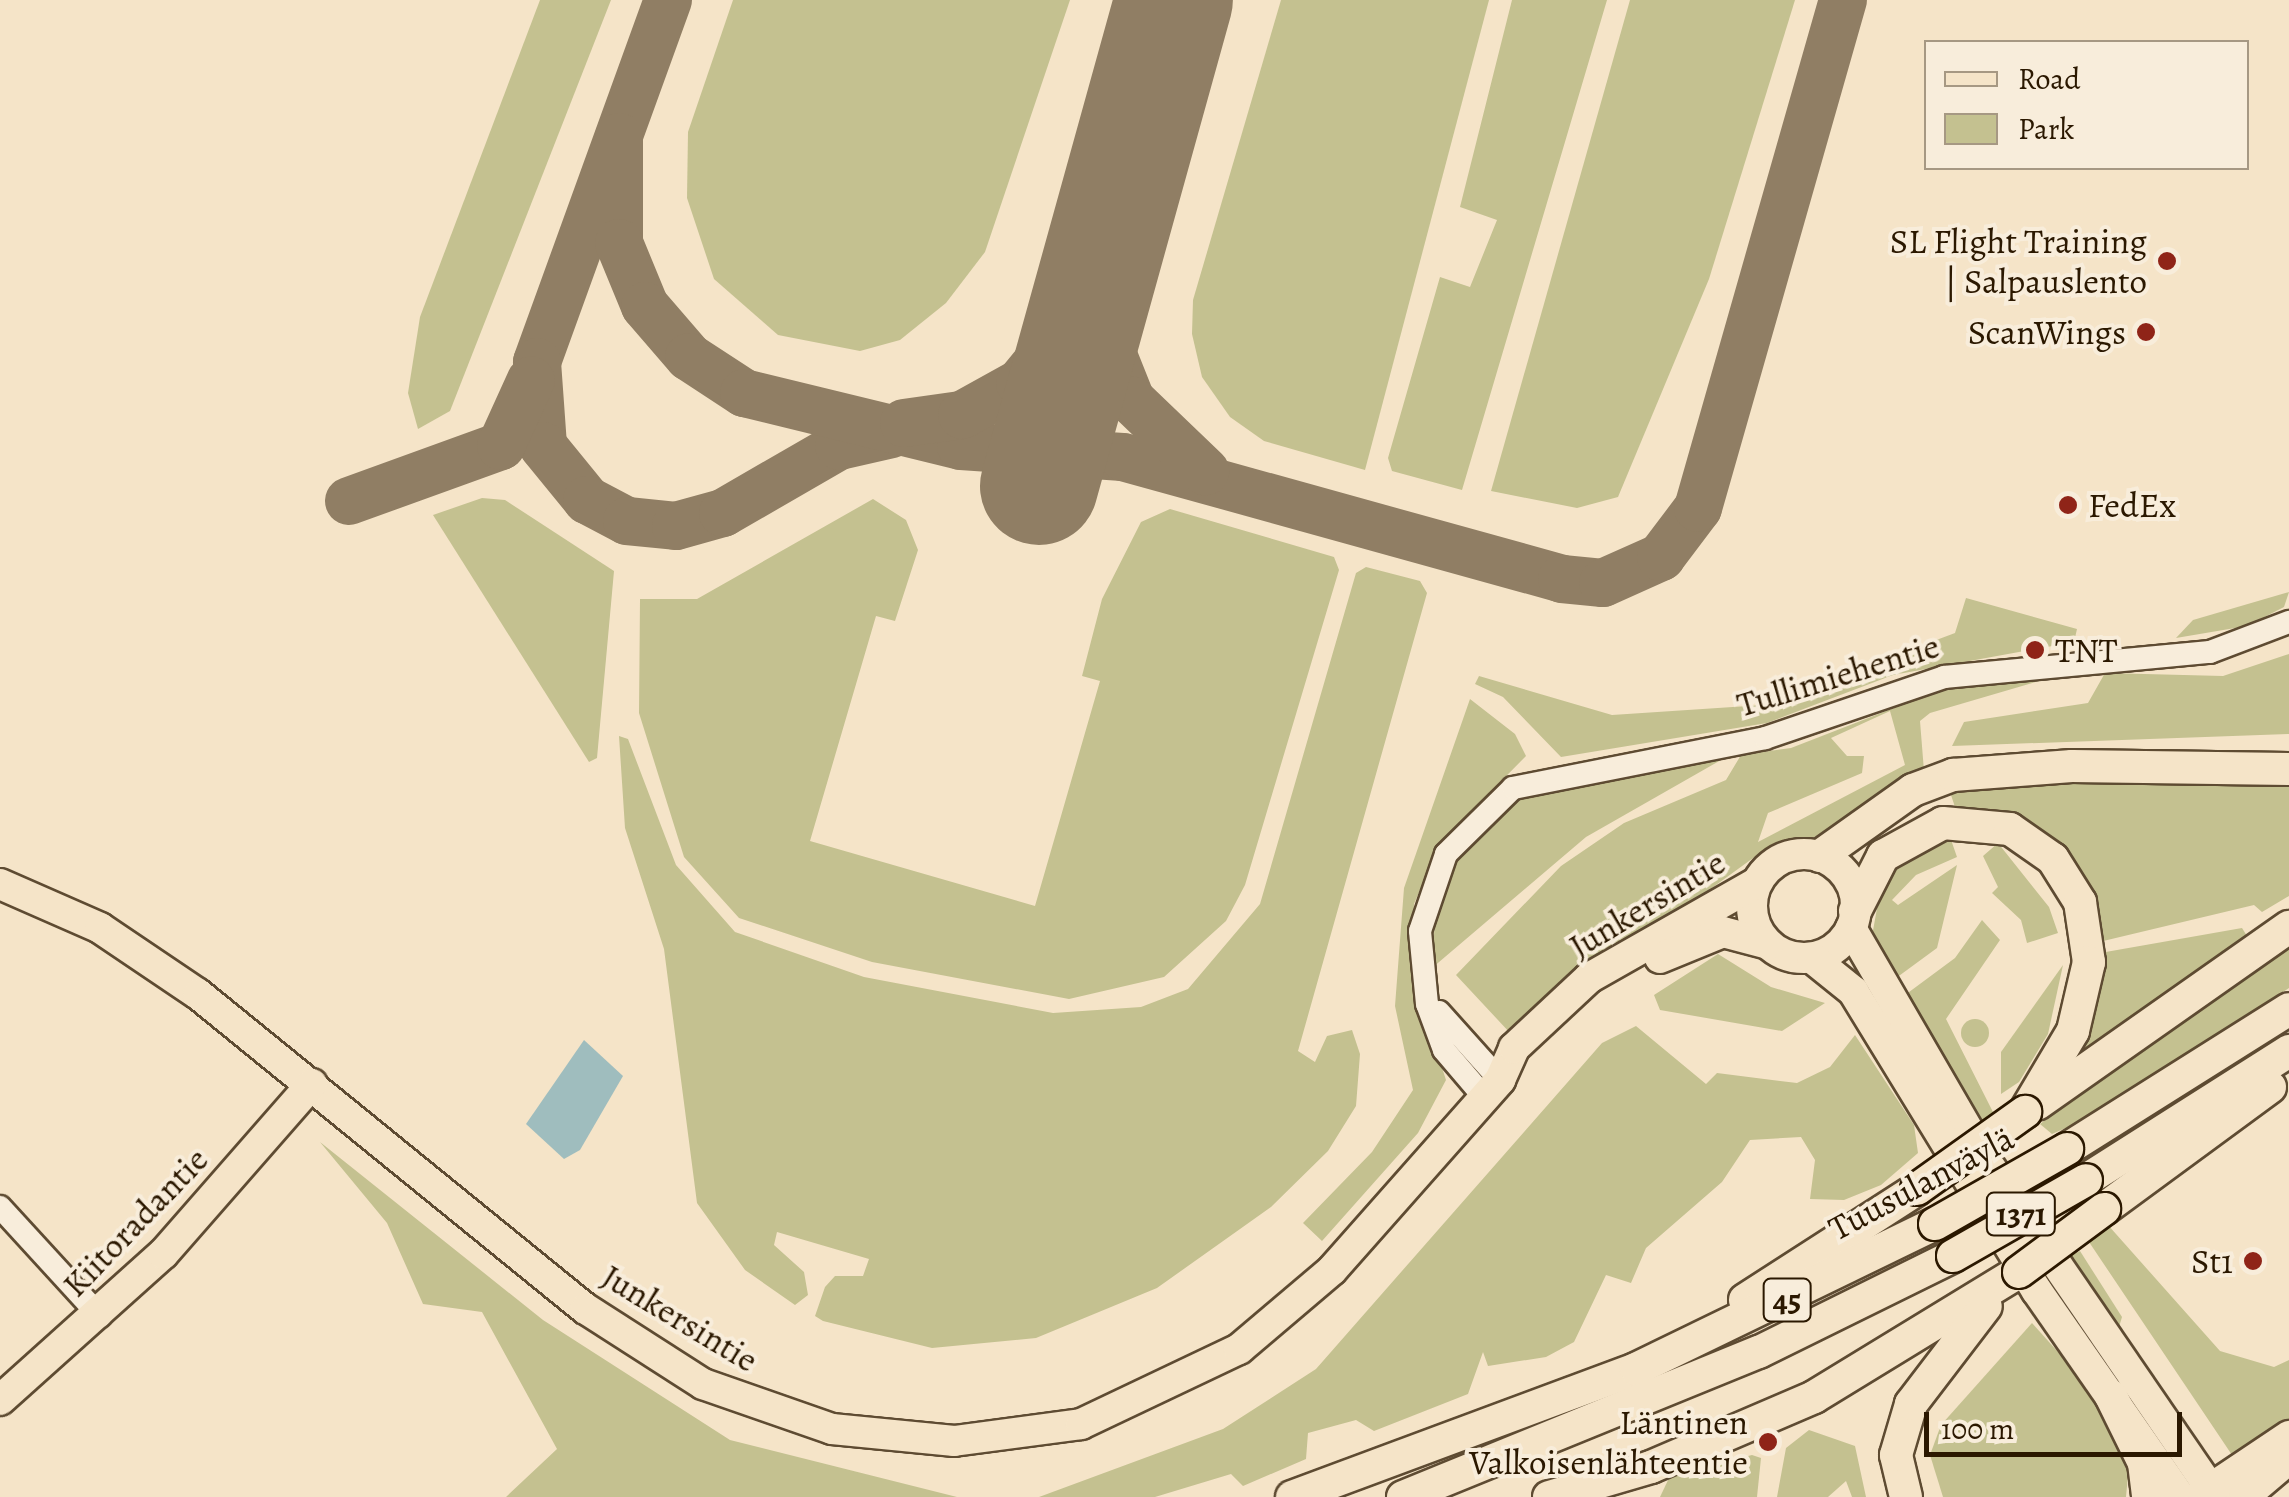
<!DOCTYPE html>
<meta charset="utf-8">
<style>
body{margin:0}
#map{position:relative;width:2289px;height:1497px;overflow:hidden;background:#f5e4c8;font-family:Alegreya,serif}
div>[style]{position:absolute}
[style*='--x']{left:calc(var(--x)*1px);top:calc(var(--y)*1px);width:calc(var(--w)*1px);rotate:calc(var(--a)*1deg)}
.green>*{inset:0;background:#c4c190}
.round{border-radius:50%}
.water>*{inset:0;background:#9fbdbe}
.taxiway>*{height:48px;margin:-24px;padding:0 24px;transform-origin:24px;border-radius:24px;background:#907e64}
.runway>*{height:118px;margin:-59px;padding:0 59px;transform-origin:59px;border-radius:59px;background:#907e64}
.roads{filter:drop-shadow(2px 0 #5e4b32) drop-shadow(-2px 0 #5e4b32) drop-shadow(0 2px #5e4b32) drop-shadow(0 -2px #5e4b32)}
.minor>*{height:22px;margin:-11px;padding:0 11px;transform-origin:11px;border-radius:11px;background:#f8eddb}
.major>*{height:30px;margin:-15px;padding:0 15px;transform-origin:15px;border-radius:15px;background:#f5e4c8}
.major>.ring{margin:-15px;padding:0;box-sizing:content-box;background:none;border:30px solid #f5e4c8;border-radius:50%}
.highway>*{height:32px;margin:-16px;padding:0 16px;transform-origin:16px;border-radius:16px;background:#f5e4c8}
.bridges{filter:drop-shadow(2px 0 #2b1800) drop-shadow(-2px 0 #2b1800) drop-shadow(0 2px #2b1800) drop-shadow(0 -2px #2b1800)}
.highway-bridge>*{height:32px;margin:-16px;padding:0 16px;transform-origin:16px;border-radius:16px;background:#f5e4c8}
.dots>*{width:28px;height:28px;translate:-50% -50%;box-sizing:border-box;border:5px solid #f8eddb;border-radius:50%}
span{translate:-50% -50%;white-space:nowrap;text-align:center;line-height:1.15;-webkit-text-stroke:8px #f8eddb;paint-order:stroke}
.shield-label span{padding:2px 8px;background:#f8eddb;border:2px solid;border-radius:8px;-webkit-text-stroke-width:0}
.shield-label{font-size:32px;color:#2b1800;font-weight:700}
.poi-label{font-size:35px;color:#2b1800}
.right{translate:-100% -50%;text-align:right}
.left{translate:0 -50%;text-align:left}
.street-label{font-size:35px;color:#2b1800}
.legend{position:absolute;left:1924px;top:40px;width:325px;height:130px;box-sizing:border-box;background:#f8eddb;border:2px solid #a69883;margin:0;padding:12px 18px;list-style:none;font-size:30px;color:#2b1800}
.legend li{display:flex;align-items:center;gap:20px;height:50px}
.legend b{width:50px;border:2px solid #a69883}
.scale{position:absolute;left:1924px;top:1412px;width:258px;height:45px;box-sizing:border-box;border:5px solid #2b1800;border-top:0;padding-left:12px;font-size:30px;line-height:35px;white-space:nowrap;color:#2b1800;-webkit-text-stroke:8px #f8eddb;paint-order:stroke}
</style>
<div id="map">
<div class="green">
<i style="clip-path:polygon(540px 0,611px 0,450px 411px,418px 429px,408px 393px,420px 317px)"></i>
<i style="clip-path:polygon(733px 0,1070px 0,985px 252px,946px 303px,900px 340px,860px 351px,778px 335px,714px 279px,687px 198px,688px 132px)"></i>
<i style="clip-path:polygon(1281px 0,1489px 0,1365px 470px,1264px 441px,1230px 417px,1202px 377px,1192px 334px,1193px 300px)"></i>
<i style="clip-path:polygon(1512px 0,1607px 0,1462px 490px,1392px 471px,1388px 458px,1440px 277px,1470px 287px,1497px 220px,1460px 207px)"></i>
<i style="clip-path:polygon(1630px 0,1795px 0,1709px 279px,1618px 497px,1577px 508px,1491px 491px)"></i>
<i style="clip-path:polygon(482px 498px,505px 500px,614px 571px,597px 758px,589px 762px,433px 515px)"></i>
<i style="clip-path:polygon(873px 499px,906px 520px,918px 550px,895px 621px,876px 616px,810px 841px,1035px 906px,1100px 681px,1082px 676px,1102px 599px,1141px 522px,1170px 509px,1334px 557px,1339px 570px,1245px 885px,1226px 921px,1164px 977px,1069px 999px,872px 962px,739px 918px,684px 857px,639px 713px,640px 599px,697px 599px)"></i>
<i style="clip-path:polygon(1366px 567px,1420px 581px,1427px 593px,1298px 1051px,1315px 1062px,1327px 1036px,1352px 1030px,1360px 1054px,1356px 1106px,1328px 1151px,1271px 1207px,1157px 1288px,1036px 1338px,932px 1348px,823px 1321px,815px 1316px,825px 1287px,835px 1276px,863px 1276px,869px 1259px,777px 1232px,774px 1245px,804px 1272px,808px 1295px,795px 1305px,745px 1270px,697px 1203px,664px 949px,625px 828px,619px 736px,628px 739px,676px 865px,735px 932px,864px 977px,1053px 1013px,1141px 1007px,1188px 989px,1260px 904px,1356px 573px)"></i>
<i style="clip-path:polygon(2289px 592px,2284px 607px,2247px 626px,2176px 638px,2193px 620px)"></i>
<i style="clip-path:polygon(1966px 598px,2077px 629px,2074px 642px,1893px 675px,1767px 723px,1561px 757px,1503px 697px,1475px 684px,1479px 676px,1612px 715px,1763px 705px,1955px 633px)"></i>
<i style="clip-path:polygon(2289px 654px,2289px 734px,1952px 746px,1964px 722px,2088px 703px,2105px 673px,2223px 676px)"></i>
<i style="clip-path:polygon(evenodd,2066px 673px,1930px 713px,1920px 721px,1924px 771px,1835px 833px,1771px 845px,1511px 1034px,1456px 975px,1561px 866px,1624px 823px,1726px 780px,1741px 755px,1791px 748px,1948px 687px,2066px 673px,1890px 711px,1905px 765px,1758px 842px,1768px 813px,1862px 773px,1864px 756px,1847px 756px,1831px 738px,1890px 711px)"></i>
<i style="clip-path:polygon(1470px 699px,1515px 734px,1526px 756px,1440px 843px,1414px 904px,1412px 976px,1446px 1080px,1418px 1133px,1322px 1241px,1303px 1223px,1372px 1152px,1413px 1090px,1395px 1006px,1404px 888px)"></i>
<i style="clip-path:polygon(1721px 760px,1586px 837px,1432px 968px,1436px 902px,1457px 854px,1504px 806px,1532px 789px)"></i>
<i style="clip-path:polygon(1986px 781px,2289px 781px,2289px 896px,2262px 912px,2254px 905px,2099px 942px,2090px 898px,1957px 813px,1949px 789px)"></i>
<i style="clip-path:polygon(1949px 834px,1957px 857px,1916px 875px,1892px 900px,1898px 905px,1957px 865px,1937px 948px,1892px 981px,1872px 936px,1882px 881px,1890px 867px)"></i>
<i style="clip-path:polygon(1998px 843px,2049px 907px,2058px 933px,2027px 943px,2021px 920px,1992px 893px,1998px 887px,1983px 856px)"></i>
<i style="clip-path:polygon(1982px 920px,2000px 940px,1946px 1019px,1995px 1116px,1980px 1128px,1901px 998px,1955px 958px)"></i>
<i style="clip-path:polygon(2242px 928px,2247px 936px,2209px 970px,2073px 1065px,2100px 953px)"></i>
<i style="clip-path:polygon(2289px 938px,2289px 988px,2077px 1123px,2052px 1134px,2040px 1124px)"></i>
<i style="clip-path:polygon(1718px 954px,1771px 987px,1825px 1003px,1782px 1031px,1660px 1010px,1654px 995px)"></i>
<i style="clip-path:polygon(2063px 965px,2048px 1034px,2019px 1082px,2001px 1094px,2001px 1052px)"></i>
<i class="round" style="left:1961px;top:1019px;width:28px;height:28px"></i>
<i style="clip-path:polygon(1636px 1026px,1706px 1084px,1717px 1073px,1797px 1083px,1830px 1067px,1855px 1035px,1914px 1125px,1918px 1153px,1881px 1185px,1844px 1200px,1810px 1199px,1815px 1160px,1801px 1137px,1750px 1140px,1722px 1182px,1646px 1248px,1631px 1283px,1606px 1275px,1574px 1342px,1546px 1357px,1488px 1366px,1483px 1352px,1468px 1394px,1374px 1431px,1356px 1420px,1308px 1433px,1306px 1459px,1243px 1486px,1231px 1474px,1155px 1497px,1039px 1497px,1223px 1429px,1316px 1369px,1602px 1043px)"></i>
<i style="clip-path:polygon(320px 1142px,543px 1320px,730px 1440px,957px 1497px,506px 1497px,557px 1449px,482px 1312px,423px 1304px,387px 1223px)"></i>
<i style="clip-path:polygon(2108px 1225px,2220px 1351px,2274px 1367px,2289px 1360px,2289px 1420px,2232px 1455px,2087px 1239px)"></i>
<i style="clip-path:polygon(2080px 1251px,2122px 1317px,2119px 1327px,2068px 1257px)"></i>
<i style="clip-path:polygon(2032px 1323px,2084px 1381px,2129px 1464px,2126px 1497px,1943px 1497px,1930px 1455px,1941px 1425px)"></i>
<i style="clip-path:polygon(1809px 1430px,1855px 1446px,1866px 1497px,1852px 1497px,1846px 1481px,1828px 1497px,1777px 1497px,1786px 1448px)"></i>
<i style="clip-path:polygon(1752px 1455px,1761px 1458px,1757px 1497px,1660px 1497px,1670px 1476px)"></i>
</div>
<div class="water">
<i style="clip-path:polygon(584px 1040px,623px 1076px,580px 1150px,564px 1159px,526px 1124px)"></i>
</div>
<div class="taxiway">
<i style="--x:668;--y:0;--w:385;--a:109.9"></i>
<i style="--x:537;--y:362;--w:84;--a:85.9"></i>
<i style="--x:543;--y:446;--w:70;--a:50.8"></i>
<i style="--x:587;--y:500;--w:45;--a:27.7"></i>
<i style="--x:627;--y:521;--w:49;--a:5.8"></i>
<i style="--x:676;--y:526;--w:49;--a:-15.5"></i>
<i style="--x:723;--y:513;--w:134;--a:-30"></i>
<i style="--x:839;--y:446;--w:54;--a:-12.8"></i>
<i style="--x:619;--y:137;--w:106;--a:90"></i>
<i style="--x:619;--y:243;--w:68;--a:67.6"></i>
<i style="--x:645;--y:306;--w:67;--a:49.2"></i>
<i style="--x:689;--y:357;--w:66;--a:33.2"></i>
<i style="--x:744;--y:393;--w:223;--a:13.7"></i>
<i style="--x:961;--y:446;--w:162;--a:3.9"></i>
<i style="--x:1123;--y:457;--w:456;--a:15.5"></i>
<i style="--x:1562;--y:579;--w:41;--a:5.6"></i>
<i style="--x:1603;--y:583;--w:64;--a:-24.1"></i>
<i style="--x:1661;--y:557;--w:61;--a:-52.9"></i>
<i style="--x:1698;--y:508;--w:528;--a:-74.07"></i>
<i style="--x:1103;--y:266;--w:74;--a:86.9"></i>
<i style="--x:1107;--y:340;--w:65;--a:68.2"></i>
<i style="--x:1131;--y:400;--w:103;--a:43.8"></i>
<i style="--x:904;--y:423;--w:59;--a:-7.9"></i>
<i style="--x:962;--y:415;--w:66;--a:-28.9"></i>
<i style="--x:1020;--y:383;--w:93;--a:-50.7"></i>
<i style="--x:1079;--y:311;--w:72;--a:-70.6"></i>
<i style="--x:349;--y:501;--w:162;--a:-19.9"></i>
<i style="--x:501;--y:446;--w:72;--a:-65.6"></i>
</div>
<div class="runway">
<i style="--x:1039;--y:486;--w:504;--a:-74.48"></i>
</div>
<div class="roads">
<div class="minor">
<i style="--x:1439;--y:1012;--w:91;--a:48.1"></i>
<i style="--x:1485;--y:1098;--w:63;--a:-130.5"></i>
<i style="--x:1444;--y:1050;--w:49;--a:-110.3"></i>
<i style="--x:1427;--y:1004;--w:73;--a:-95.5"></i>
<i style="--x:1420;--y:931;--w:81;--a:-71.3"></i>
<i style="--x:1446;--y:854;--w:94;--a:-44.6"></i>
<i style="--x:1513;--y:788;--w:257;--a:-11.2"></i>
<i style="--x:1765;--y:738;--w:189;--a:-18.8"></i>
<i style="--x:1944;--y:677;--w:267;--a:-5.4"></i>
<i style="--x:2210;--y:652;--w:85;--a:-20.8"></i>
<i style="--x:0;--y:1207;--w:148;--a:47.5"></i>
</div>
<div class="major">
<i class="ring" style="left:1752px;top:854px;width:74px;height:74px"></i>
<i style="--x:0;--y:884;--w:109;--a:23.7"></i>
<i style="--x:100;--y:928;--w:118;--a:34"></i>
<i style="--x:198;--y:994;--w:500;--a:39.1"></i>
<i style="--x:586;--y:1309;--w:139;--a:32.7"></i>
<i style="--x:703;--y:1384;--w:137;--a:19.2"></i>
<i style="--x:832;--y:1429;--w:123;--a:5.6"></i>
<i style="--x:954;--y:1441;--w:128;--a:-7.6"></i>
<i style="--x:1081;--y:1424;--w:175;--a:-25.4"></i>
<i style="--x:1239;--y:1349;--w:122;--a:-40.3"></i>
<i style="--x:1332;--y:1270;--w:254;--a:-48.5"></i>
<i style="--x:1500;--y:1080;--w:35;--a:-66"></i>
<i style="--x:1514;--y:1048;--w:103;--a:-43"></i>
<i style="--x:1589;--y:978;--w:192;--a:-29.6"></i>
<i style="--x:1851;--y:928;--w:269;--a:59.9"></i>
<i style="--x:1986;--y:1161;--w:407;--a:55.6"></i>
<i style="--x:1660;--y:958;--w:68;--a:-22.4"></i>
<i style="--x:1723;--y:932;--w:47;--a:14.9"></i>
<i style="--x:1812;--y:958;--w:53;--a:38.8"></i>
<i style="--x:1853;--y:991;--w:352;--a:58.5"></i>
<i style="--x:2037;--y:1291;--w:251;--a:55.2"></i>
<i style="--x:0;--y:1400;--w:219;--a:-41.9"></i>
<i style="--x:163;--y:1254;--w:226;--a:-48.8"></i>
<i style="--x:2198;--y:1497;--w:110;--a:-33.8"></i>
<i style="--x:2244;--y:1497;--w:59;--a:-40.2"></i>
</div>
<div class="highway">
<i style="--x:1820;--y:856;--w:114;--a:-35.4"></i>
<i style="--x:1913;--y:790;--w:43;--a:-20.6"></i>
<i style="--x:1953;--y:775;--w:119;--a:-4.3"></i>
<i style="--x:2072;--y:766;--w:217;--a:0.8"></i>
<i style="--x:1855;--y:911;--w:62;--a:-63"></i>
<i style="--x:1883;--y:856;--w:68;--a:-28.8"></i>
<i style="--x:1943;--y:823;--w:67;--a:5.1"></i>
<i style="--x:2010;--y:829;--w:52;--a:34.9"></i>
<i style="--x:2053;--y:859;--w:51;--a:57.9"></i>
<i style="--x:2080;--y:902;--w:61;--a:81.5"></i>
<i style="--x:2089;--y:962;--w:71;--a:103.1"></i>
<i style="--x:2073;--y:1031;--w:94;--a:120.7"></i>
<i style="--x:2037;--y:1104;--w:308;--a:-35.1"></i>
<i style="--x:2067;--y:1149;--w:262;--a:-32.2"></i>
<i style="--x:2086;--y:1180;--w:241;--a:-32.4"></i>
<i style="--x:2104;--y:1209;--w:206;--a:-36.3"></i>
<i style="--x:1745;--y:1300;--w:205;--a:-32.8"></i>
<i style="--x:2111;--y:1396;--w:75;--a:63.8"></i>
<i style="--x:2144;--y:1463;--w:34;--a:83"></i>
<i style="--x:1292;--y:1497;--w:367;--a:-20.4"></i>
<i style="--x:1636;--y:1369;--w:332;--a:-25.9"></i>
<i style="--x:1403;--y:1497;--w:384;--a:-22.2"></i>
<i style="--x:1759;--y:1352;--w:216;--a:-26.3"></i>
<i style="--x:1549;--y:1497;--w:106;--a:-16.4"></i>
<i style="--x:1651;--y:1467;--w:177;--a:-23.2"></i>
<i style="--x:1814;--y:1397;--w:240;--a:-31.4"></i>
<i style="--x:1906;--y:1497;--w:43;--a:-103.4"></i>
<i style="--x:1896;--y:1455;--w:53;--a:-73.6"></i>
<i style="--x:1911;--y:1404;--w:123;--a:-52.6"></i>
</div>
</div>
<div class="bridges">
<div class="highway-bridge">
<i style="--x:1917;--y:1189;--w:133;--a:-35.5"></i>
<i style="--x:1935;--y:1224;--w:152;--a:-29.6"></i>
<i style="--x:1953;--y:1256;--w:153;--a:-29.7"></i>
<i style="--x:2019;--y:1272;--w:106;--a:-36.5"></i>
</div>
</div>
<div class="dots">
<i style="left:2167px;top:261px;background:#8f2418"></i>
<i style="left:2146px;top:332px;background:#8f2418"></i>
<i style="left:2068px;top:505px;background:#8f2418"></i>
<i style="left:2035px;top:650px;background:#8f2418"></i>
<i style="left:2253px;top:1261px;background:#8f2418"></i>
<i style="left:1768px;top:1442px;background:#8f2418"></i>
</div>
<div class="shield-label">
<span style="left:2021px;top:1214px">1371</span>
<span style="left:1787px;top:1300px">45</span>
</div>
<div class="poi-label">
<span class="right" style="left:2147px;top:261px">SL Flight Training<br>| Salpauslento</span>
<span class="right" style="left:2126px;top:332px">ScanWings</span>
<span class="left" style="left:2088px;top:505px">FedEx</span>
<span class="left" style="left:2055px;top:650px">TNT</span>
<span class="right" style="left:2233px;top:1261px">St1</span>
<span class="right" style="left:1748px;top:1442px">Läntinen<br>Valkoisenlähteentie</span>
</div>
<div class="street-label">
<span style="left:1838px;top:675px;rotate:-17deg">Tullimiehentie</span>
<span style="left:1647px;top:904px;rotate:-31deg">Junkersintie</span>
<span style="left:1921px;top:1183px;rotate:-28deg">Tuusulanväylä</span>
<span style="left:135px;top:1222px;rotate:-46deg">Kiitoradantie</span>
<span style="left:680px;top:1318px;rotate:31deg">Junkersintie</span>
</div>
<ul class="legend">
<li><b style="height:12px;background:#f5e4c8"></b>Road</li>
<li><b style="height:28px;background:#c4c190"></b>Park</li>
</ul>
<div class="scale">100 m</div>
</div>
